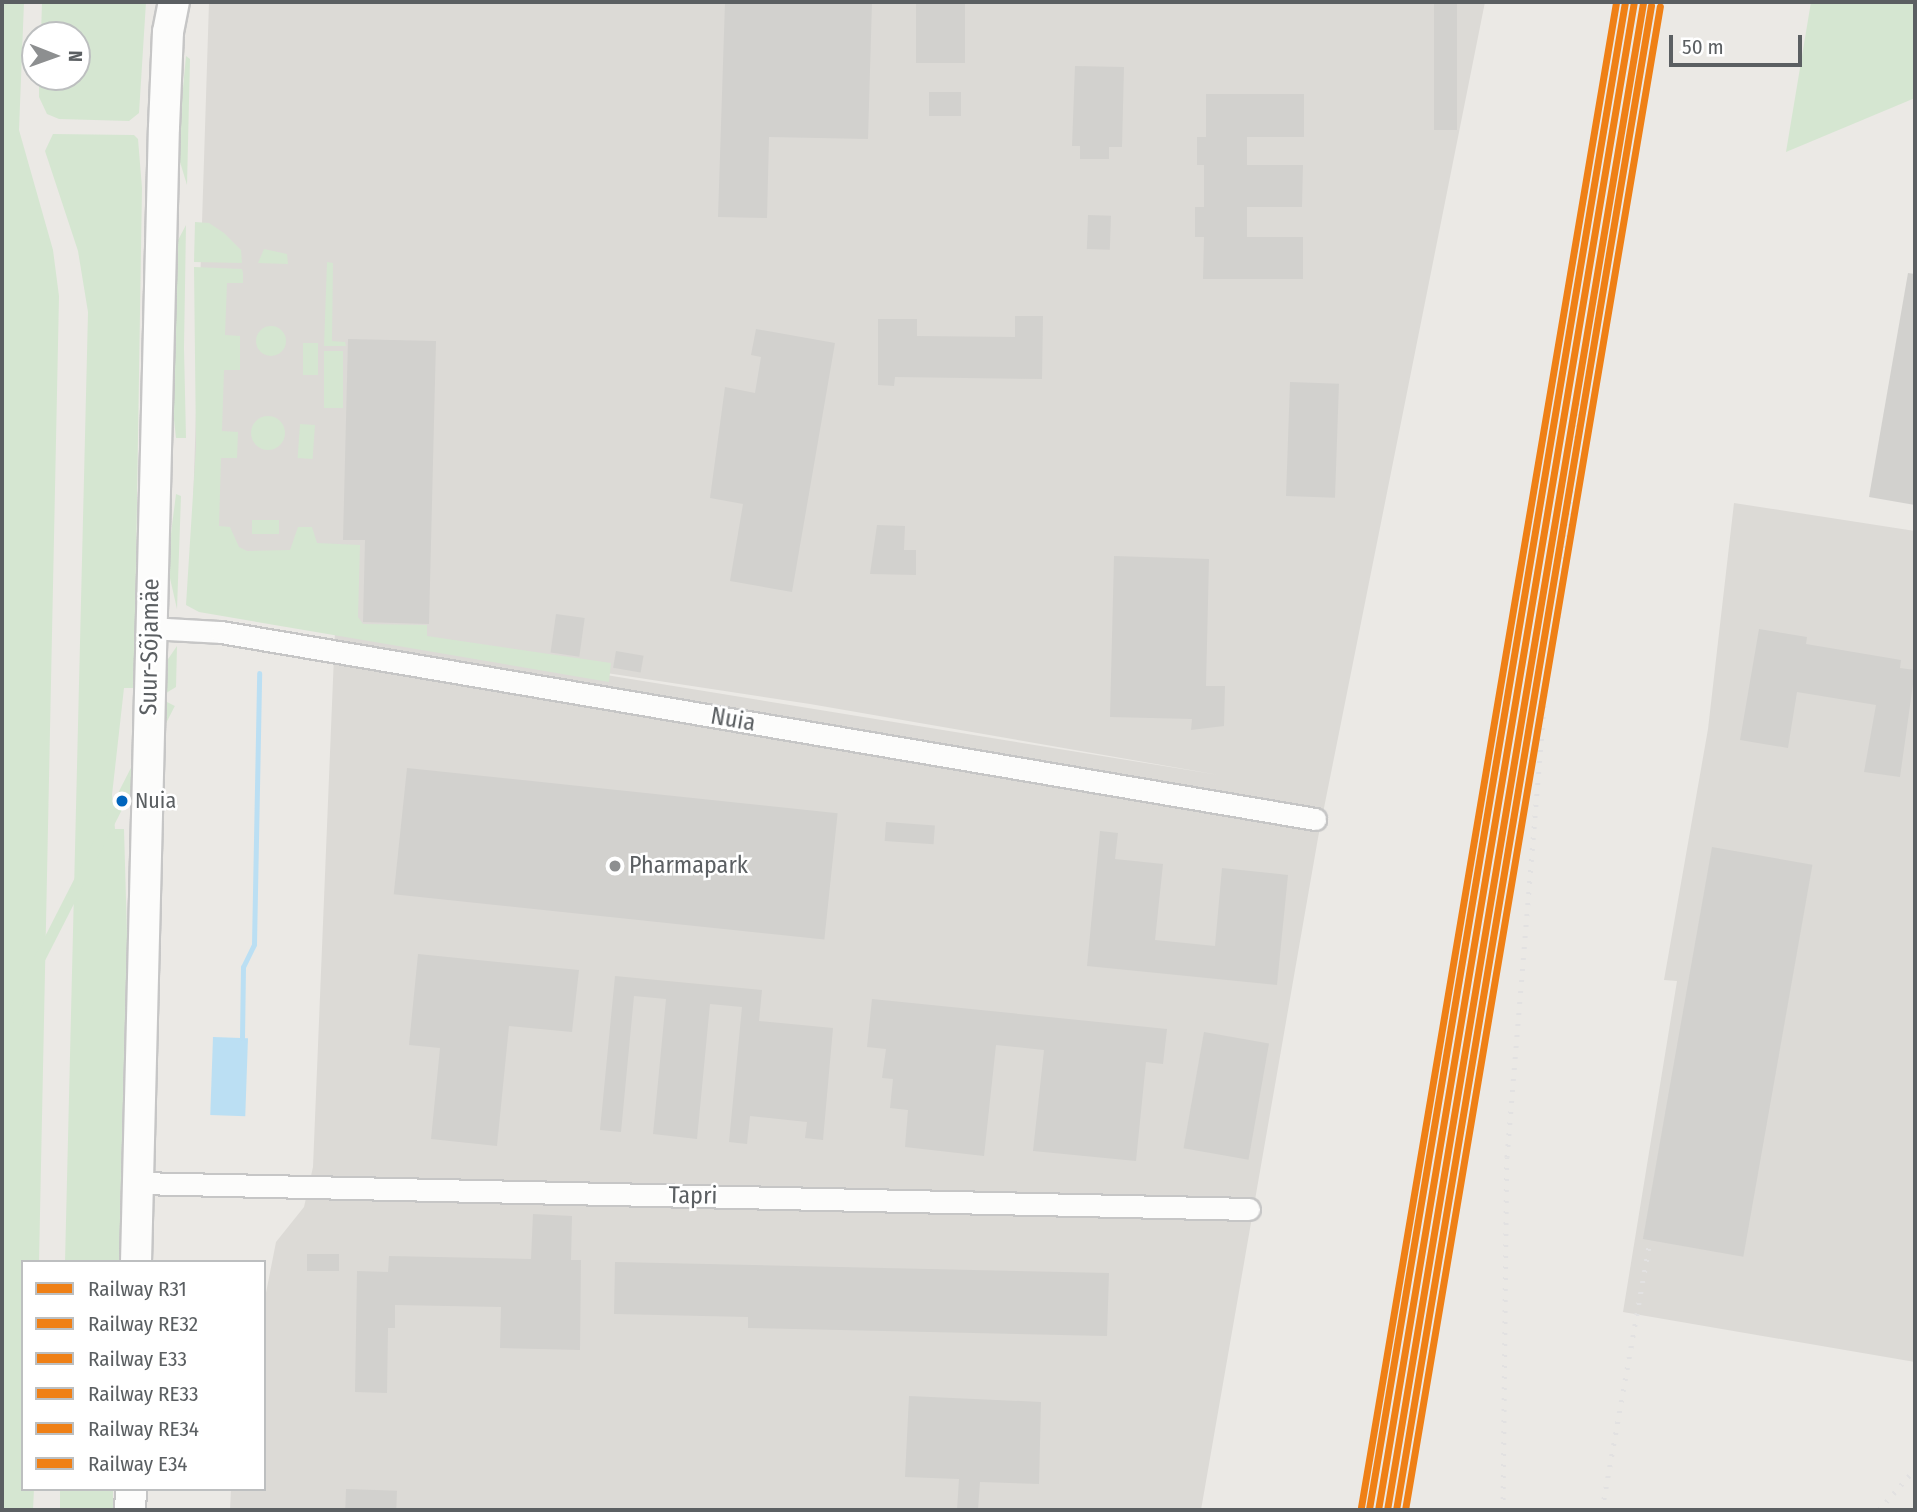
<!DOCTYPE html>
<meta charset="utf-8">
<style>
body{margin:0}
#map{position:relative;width:1917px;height:1512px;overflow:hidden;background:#ebe9e5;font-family:"Fira Sans Condensed",sans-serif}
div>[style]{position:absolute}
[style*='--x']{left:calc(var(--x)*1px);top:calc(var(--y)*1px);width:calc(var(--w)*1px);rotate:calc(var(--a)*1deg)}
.industrial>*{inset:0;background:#dcdad6}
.green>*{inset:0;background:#d5e6d1;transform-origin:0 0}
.round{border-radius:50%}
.water>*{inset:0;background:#bbdff3;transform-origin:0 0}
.stream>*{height:5px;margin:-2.5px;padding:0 2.5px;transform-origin:2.5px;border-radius:2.5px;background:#bbdff3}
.building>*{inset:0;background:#d2d1ce;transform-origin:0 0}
.roads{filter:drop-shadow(2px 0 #c6c6c6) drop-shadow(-2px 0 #c6c6c6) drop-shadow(0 2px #c6c6c6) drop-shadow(0 -2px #c6c6c6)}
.street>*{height:21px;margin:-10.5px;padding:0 10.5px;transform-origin:10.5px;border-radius:10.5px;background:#fcfcfb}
.secondary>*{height:30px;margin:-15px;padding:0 15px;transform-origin:15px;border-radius:15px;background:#fcfcfb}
.rail>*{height:5px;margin-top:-2.5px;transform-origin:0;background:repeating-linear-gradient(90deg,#e2e1e1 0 2px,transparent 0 11px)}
.rail-1>*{height:7px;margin:-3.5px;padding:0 3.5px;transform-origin:3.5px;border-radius:3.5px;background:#ef8016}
.rail-2>*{height:7px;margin:-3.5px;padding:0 3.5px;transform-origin:3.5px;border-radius:3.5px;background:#ef8016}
.rail-3>*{height:7px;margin:-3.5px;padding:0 3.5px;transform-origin:3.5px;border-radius:3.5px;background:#ef8016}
.rail-4>*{height:7px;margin:-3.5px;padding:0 3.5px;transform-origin:3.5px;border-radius:3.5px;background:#ef8016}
.rail-5>*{height:7px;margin:-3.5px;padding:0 3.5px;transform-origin:3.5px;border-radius:3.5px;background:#ef8016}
.rail-6>*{height:7px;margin:-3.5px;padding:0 3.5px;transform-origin:3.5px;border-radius:3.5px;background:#ef8016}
.dots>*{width:19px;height:19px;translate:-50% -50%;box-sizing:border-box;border:4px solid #fff;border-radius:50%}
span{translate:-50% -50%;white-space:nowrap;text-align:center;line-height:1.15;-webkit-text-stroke:5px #fff;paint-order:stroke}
.bus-label{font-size:22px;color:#5b5f62}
.left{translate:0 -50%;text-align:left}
.street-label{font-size:24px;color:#5b5f62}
.poi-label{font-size:24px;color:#5b5f62}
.frame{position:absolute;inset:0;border:4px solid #5b5f62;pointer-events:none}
.legend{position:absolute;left:21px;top:1260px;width:245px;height:231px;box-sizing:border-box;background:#fff;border:2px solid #bdbfc0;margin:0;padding:9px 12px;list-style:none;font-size:21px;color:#5b5f62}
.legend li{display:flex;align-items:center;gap:14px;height:35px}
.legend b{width:35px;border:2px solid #bdbfc0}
.north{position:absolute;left:21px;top:21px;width:70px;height:70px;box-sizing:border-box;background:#fff;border:2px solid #bdbfc0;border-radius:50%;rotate:91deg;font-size:19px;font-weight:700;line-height:28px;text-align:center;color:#5b5f62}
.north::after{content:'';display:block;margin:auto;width:24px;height:32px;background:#8d8f90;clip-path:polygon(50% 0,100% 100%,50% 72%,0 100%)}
.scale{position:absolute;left:1669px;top:35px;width:133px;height:32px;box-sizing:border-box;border:4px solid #5b5f62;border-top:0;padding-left:9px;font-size:21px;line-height:24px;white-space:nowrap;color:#5b5f62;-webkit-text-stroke:5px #fff;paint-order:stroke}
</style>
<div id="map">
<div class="industrial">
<i style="clip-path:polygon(evenodd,209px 2px,1485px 2px,1318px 838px,1201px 1510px,230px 1510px,231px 1489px,264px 1489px,264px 1303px,276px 1242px,304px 1207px,313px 1167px,335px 631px,190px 601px,209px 2px,495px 656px,810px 704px,1219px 775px,495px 657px,495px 656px)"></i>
<i style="clip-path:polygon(1734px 503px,1915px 531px,1915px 1362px,1623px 1312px,1677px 981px,1664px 980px,1708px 729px)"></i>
</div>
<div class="green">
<i style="clip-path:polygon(2px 2px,24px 2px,19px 130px,53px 250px,59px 296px,39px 1262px,23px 1262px,23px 1489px,34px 1489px,33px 1510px,2px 1510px)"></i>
<i style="clip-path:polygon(42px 2px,146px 2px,139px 113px,129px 121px,59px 119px,47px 114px,39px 97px,39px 77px,77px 77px,77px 35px,41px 35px)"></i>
<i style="clip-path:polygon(1811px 2px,1915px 2px,1915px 98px,1786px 152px)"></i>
<i style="clip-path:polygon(186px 56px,190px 59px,187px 185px,177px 152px)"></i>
<i style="clip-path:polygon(53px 134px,134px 135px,138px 139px,142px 188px,134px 688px,124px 688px,112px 795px,115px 829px,124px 829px,127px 935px,119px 1262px,65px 1262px,88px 312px,78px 251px,45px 151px)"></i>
<i style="clip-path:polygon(195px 222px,209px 223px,224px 233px,241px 250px,242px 263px,194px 262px)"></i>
<i style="clip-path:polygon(186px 225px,184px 348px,186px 438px,176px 438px,172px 402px,176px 244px)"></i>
<i style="clip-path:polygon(264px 249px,287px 254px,288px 264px,258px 263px)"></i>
<i style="clip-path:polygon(327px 262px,333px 263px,332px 341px,345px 342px,346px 346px,324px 346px)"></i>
<i style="clip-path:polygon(194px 267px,242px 269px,243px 273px,243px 283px,227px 283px,225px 335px,240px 336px,240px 370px,224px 370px,222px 431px,238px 432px,237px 458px,221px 458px,219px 526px,230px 527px,239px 547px,247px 551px,290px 550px,298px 527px,312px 527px,317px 543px,360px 545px,358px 617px,363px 624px,427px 625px,427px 636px,611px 663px,609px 682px,199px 612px,186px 605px,196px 447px)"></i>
<i class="round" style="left:256px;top:326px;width:30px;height:30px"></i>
<i style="left:303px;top:343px;width:15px;height:32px"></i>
<i style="left:324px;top:351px;width:19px;height:57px"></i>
<i class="round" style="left:251px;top:416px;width:34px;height:34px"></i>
<i style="left:300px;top:424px;width:15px;height:34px;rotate:4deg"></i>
<i style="clip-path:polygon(176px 494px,181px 496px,177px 609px,167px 565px)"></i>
<i style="left:252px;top:520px;width:27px;height:14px"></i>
<i style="clip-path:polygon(177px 646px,176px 687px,166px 693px,166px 662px)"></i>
<i style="left:165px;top:701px;width:11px;height:432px;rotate:27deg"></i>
<i style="left:60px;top:1489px;width:53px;height:21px"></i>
</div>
<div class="water">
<i style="left:213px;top:1037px;width:35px;height:78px;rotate:2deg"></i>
</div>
<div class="stream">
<i style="--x:242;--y:1038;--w:71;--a:-89.2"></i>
<i style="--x:243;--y:967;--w:25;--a:-64"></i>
<i style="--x:254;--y:944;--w:271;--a:-88.9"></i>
</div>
<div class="building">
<i style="clip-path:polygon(725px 2px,872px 2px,868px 139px,769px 137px,767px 218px,718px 217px)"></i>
<i style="left:916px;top:2px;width:49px;height:61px"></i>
<i style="left:1434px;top:2px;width:23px;height:128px"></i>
<i style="clip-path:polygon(1075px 66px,1124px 67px,1122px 147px,1109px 147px,1109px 159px,1080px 159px,1080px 146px,1072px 146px)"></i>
<i style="left:929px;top:92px;width:32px;height:24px"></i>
<i style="clip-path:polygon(1206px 94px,1304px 94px,1304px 137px,1247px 137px,1247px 165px,1303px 165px,1302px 207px,1247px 207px,1247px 237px,1303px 237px,1303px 279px,1203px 279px,1204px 237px,1195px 237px,1195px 207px,1204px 207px,1204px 165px,1197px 165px,1197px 137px,1206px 137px)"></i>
<i style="left:1088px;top:215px;width:23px;height:34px;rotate:2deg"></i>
<i style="clip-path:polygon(1908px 273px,1915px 274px,1915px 505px,1869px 497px)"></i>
<i style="clip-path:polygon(1015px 316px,1043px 316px,1042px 379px,895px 377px,894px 386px,878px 385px,878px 319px,917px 319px,917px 336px,1015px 337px)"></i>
<i style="clip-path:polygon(756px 329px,835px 343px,792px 592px,730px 581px,743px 504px,710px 498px,725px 387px,755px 393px,761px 357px,751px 355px)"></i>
<i style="clip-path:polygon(348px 339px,436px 341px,429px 624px,363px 622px,365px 540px,343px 540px)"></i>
<i style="left:1290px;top:382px;width:49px;height:114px;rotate:2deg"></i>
<i style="clip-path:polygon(877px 525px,905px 526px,904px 550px,916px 550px,916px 575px,870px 574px)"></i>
<i style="clip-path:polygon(1114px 556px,1209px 559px,1206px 686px,1225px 686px,1224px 726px,1191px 730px,1192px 719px,1110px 717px)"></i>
<i style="left:556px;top:614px;width:29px;height:39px;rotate:8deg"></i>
<i style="clip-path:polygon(1759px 629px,1807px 637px,1806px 644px,1901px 660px,1900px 668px,1915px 670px,1900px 777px,1864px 772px,1876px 705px,1797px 692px,1788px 748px,1740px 740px)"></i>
<i style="left:616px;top:651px;width:28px;height:17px;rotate:10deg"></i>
<i style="left:407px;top:768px;width:433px;height:127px;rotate:6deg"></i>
<i style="left:886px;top:822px;width:49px;height:19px;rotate:4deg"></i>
<i style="clip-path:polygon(1100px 831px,1118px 833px,1115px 859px,1163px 864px,1155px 940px,1215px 946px,1222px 868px,1288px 875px,1277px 985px,1087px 966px)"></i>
<i style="left:1712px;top:847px;width:102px;height:398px;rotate:10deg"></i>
<i style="clip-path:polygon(418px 954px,579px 970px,572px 1032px,509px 1026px,497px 1146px,431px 1139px,440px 1048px,409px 1045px)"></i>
<i style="clip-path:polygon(615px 976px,762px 990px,759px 1021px,833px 1028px,823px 1140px,805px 1138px,807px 1122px,750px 1116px,747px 1144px,729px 1142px,742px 1007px,710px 1004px,697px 1139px,653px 1134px,666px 999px,634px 996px,621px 1132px,600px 1130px)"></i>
<i style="clip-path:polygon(872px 999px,1167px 1029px,1163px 1064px,1146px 1062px,1136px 1161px,1033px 1151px,1044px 1050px,996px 1045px,984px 1156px,905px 1147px,908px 1110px,890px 1108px,893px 1079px,882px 1078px,886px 1049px,867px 1047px)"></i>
<i style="left:1204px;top:1032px;width:66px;height:118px;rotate:10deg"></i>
<i style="clip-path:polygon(533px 1214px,572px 1216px,571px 1260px,581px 1260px,580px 1350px,500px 1348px,501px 1307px,395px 1305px,395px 1328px,388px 1328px,387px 1393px,355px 1392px,357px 1271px,388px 1272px,389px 1256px,531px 1259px)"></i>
<i style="left:307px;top:1254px;width:32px;height:17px"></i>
<i style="clip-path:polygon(615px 1262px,1109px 1273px,1107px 1336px,748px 1328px,748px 1317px,614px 1314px)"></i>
<i style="clip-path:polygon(909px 1396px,1041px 1402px,1039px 1484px,980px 1482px,978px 1510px,957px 1510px,959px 1479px,905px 1477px)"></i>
<i style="left:346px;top:1489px;width:51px;height:21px;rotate:2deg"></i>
</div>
<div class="roads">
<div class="street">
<i style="--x:151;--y:628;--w:70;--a:3.3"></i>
<i style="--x:221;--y:632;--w:1110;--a:9.7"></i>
<i style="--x:138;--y:1183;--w:1111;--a:1.34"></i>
</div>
<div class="secondary">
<i style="--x:136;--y:1262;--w:1135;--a:-88.59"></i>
<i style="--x:164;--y:127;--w:95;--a:-87.6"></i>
<i style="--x:168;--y:32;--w:31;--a:-79"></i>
<i style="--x:130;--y:1510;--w:21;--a:-87"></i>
</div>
</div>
<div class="rail">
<i style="--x:1503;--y:1510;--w:353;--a:-89.4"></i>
<i style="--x:1507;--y:1157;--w:477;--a:-85.3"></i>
<i style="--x:1546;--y:682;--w:70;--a:-79.3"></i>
<i style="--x:1559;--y:613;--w:216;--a:-84.4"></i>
<i style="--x:1602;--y:1510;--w:274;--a:-79.9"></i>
<i style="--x:1879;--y:1510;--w:55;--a:-48.7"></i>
</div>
<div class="rail-1">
<i style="--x:1378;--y:1510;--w:1530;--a:-80.37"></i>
</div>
<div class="rail-2">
<i style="--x:1387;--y:1510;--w:1529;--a:-80.36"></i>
</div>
<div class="rail-3">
<i style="--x:1369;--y:1509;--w:1529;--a:-80.36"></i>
</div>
<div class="rail-4">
<i style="--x:1396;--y:1510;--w:1526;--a:-80.38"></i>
</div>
<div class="rail-5">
<i style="--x:1361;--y:1507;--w:1526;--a:-80.38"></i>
</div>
<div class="rail-6">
<i style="--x:1405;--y:1510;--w:1525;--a:-80.38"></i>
</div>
<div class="dots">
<i style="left:122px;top:801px;background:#0065bd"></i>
<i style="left:615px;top:866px;background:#8d8f90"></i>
</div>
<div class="bus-label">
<span class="left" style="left:135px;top:801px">Nuia</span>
</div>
<div class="street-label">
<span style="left:150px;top:647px;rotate:-89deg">Suur-Sõjamäe</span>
<span style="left:733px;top:720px;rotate:10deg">Nuia</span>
<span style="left:693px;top:1196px;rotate:1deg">Tapri</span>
</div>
<div class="poi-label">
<span class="left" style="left:629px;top:866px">Pharmapark</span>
</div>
<div class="frame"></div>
<ul class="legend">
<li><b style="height:9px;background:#ef8016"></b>Railway R31</li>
<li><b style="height:9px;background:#ef8016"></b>Railway RE32</li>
<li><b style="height:9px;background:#ef8016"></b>Railway E33</li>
<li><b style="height:9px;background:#ef8016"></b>Railway RE33</li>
<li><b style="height:9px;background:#ef8016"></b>Railway RE34</li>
<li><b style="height:9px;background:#ef8016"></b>Railway E34</li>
</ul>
<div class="north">N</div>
<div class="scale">50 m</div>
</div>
